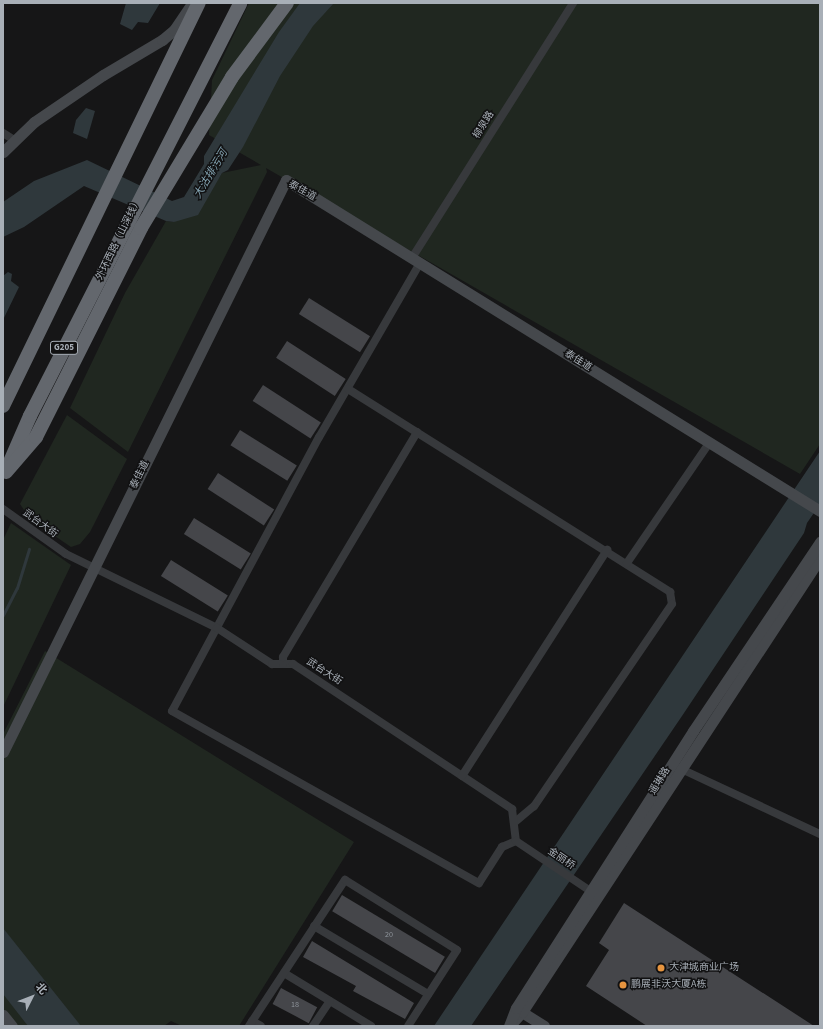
<!DOCTYPE html>
<meta charset="utf-8">
<style>
body{margin:0}
#map{position:relative;width:823px;height:1029px;overflow:hidden;background:#161617;font-family:"Source Sans 3","Noto Sans SC",sans-serif}
div>[style]{position:absolute}
[style*='--x']{left:calc(var(--x)*1px);top:calc(var(--y)*1px);width:calc(var(--w)*1px);rotate:calc(var(--a)*1deg)}
.green>*{inset:0;background:#202720}
.water>*{inset:0;background:#2f383c}
.stream>*{height:3px;margin:-1.5px;padding:0 1.5px;transform-origin:1.5px;border-radius:1.5px;background:#2f383c}
.building>*{inset:0;background:#45464a;transform-origin:0 0}
.street>*{height:8px;margin:-4px;padding:0 4px;transform-origin:4px;border-radius:4px;background:#37393c}
.secondary>*{height:11px;margin:-5.5px;padding:0 5.5px;transform-origin:5.5px;border-radius:5.5px;background:#45484c}
.highway>*{height:14px;margin:-7px;padding:0 7px;transform-origin:7px;border-radius:7px;background:#63676d}
.dots>*{width:11px;height:11px;translate:-50% -50%;box-sizing:border-box;border:2px solid #111112;border-radius:50%}
span{translate:-50% -50%;white-space:nowrap;text-align:center;line-height:1.15;-webkit-text-stroke:3px #111112;paint-order:stroke}
.number-label{font-size:8px;color:#8f959c}
.number-label span{-webkit-text-stroke-width:0}
.shield-label span{padding:1px 3px;background:#111112;border:1px solid;border-radius:3px;-webkit-text-stroke-width:0}
.shield-label{font-size:9px;color:#a8afb7;font-weight:700}
.street-label{font-size:10px;color:#a8afb7}
.poi-label{font-size:10px;color:#a8afb7}
.left{translate:0 -50%;text-align:left}
.water-label{font-size:11px;color:#82a1af;font-style:italic}
.frame{position:absolute;inset:0;border:4px solid #a8afb7;pointer-events:none}
.north{position:absolute;left:12px;top:977px;width:40px;height:40px;-webkit-text-stroke:3px #111112;paint-order:stroke;rotate:48deg;font-size:11px;font-weight:700;line-height:16px;text-align:center;color:#a8afb7}
.north::after{content:'';display:block;margin:auto;width:14px;height:18px;background:#a8afb7;clip-path:polygon(50% 0,100% 100%,50% 72%,0 100%)}
</style>
<div id="map">
<div class="green">
<i style="clip-path:polygon(249px 3px,820px 3px,820px 444px,800px 474px,266px 168px,267px 172px,128px 452px,70px 408px,125px 293px,166px 221px,174px 222px,210px 192px,222px 173px,261px 165px,209px 135px,212px 80px)"></i>
<i style="clip-path:polygon(67px 415px,127px 459px,90px 532px,80px 544px,71px 547px,30px 519px,20px 504px)"></i>
<i style="clip-path:polygon(11px 523px,71px 565px,3px 707px,3px 540px)"></i>
<i style="clip-path:polygon(45px 651px,354px 842px,239px 1026px,182px 1026px,171px 1021px,164px 1026px,3px 1026px,3px 734px)"></i>
</div>
<div class="water">
<i style="clip-path:polygon(126px 3px,160px 3px,148px 23px,138px 22px,132px 30px,120px 24px)"></i>
<i style="clip-path:polygon(300px 3px,334px 3px,313px 26px,280px 76px,243px 147px,228px 170px,222px 173px,198px 215px,174px 222px,166px 221px,84px 186px,24px 227px,3px 237px,3px 202px,34px 181px,87px 160px,172px 201px,184px 197px,204px 164px,204px 156px,279px 32px)"></i>
<i style="clip-path:polygon(86px 108px,95px 111px,87px 139px,73px 133px,76px 120px)"></i>
<i style="clip-path:polygon(8px 272px,12px 274px,11px 281px,19px 287px,3px 320px,3px 276px)"></i>
<i style="clip-path:polygon(820px 451px,820px 504px,807px 523px,804px 533px,682px 716px,471px 1026px,434px 1026px)"></i>
<i style="clip-path:polygon(3px 928px,81px 1026px,28px 1026px,3px 994px)"></i>
</div>
<div class="stream">
<i style="--x:3;--y:615;--w:30;--a:-63"></i>
<i style="--x:17;--y:588;--w:41;--a:-72.9"></i>
</div>
<div class="building">
<i style="left:309px;top:298px;width:72px;height:19px;rotate:32deg"></i>
<i style="left:287px;top:341px;width:70px;height:20px;rotate:33deg"></i>
<i style="left:263px;top:385px;width:69px;height:19px;rotate:33deg"></i>
<i style="left:240px;top:430px;width:67px;height:18px;rotate:32deg"></i>
<i style="left:218px;top:473px;width:67px;height:19px;rotate:33deg"></i>
<i style="left:194px;top:518px;width:67px;height:19px;rotate:32deg"></i>
<i style="left:171px;top:560px;width:67px;height:19px;rotate:32deg"></i>
<i style="left:342px;top:895px;width:120px;height:19px;rotate:31deg"></i>
<i style="clip-path:polygon(624px 903px,814px 1026px,647px 1026px,586px 986px,609px 950px,599px 943px)"></i>
<i style="clip-path:polygon(312px 941px,414px 1003px,405px 1019px,353px 991px,356px 986px,303px 957px)"></i>
<i style="left:281px;top:988px;width:41px;height:18px;rotate:28deg"></i>
</div>
<div class="street">
<i style="--x:3;--y:133;--w:13;--a:32"></i>
<i style="--x:412;--y:258;--w:302;--a:-57.7"></i>
<i style="--x:420;--y:263;--w:201;--a:120.1"></i>
<i style="--x:319;--y:437;--w:311;--a:118.2"></i>
<i style="--x:172;--y:711;--w:352;--a:29.3"></i>
<i style="--x:479;--y:883;--w:43;--a:-57.4"></i>
<i style="--x:502;--y:847;--w:15;--a:-23"></i>
<i style="--x:348;--y:389;--w:381;--a:32.2"></i>
<i style="--x:670;--y:592;--w:12;--a:81"></i>
<i style="--x:672;--y:604;--w:245;--a:124.3"></i>
<i style="--x:534;--y:806;--w:26;--a:140"></i>
<i style="--x:3;--y:509;--w:77;--a:35.5"></i>
<i style="--x:66;--y:554;--w:168;--a:26.1"></i>
<i style="--x:217;--y:628;--w:66;--a:33.2"></i>
<i style="--x:272;--y:664;--w:21;--a:0"></i>
<i style="--x:293;--y:664;--w:263;--a:33.5"></i>
<i style="--x:512;--y:809;--w:32;--a:83"></i>
<i style="--x:516;--y:841;--w:95;--a:33.9"></i>
<i style="--x:627;--y:563;--w:147;--a:-55.6"></i>
<i style="--x:283;--y:664;--w:7;--a:-90"></i>
<i style="--x:283;--y:657;--w:262;--a:-59.2"></i>
<i style="--x:677;--y:767;--w:158;--a:25.1"></i>
<i style="--x:462;--y:776;--w:269;--a:-57.3"></i>
<i style="--x:314;--y:926;--w:133;--a:30.8"></i>
<i style="--x:284;--y:973;--w:102;--a:31.3"></i>
<i style="--x:252;--y:1021;--w:10;--a:29"></i>
<i style="--x:249;--y:1026;--w:175;--a:-56.7"></i>
<i style="--x:345;--y:880;--w:132;--a:32"></i>
<i style="--x:457;--y:950;--w:90;--a:122.8"></i>
<i style="--x:313;--y:1026;--w:30;--a:-56"></i>
</div>
<div class="secondary">
<i style="--x:3;--y:152;--w:43;--a:-44.1"></i>
<i style="--x:34;--y:122;--w:83;--a:-34.3"></i>
<i style="--x:103;--y:75;--w:69;--a:-30.7"></i>
<i style="--x:162;--y:40;--w:16;--a:-40"></i>
<i style="--x:174;--y:30;--w:32;--a:-56"></i>
<i style="--x:3;--y:752;--w:638;--a:-63.68"></i>
<i style="--x:286;--y:180;--w:628;--a:31.79"></i>
<i style="--x:517;--y:1009;--w:32;--a:32"></i>
<i style="--x:3;--y:1015;--w:14;--a:51"></i>
<i style="--x:512;--y:1023;--w:15;--a:-48"></i>
<i style="--x:522;--y:1012;--w:543;--a:-56.72"></i>
<i style="--x:509;--y:1026;--w:19;--a:-69"></i>
<i style="--x:516;--y:1008;--w:329;--a:-57.4"></i>
<i style="--x:693;--y:731;--w:228;--a:-56.1"></i>
</div>
<div class="highway">
<i style="--x:3;--y:406;--w:448;--a:-64.1"></i>
<i style="--x:9;--y:464;--w:52;--a:-66.4"></i>
<i style="--x:30;--y:416;--w:463;--a:-63"></i>
<i style="--x:6;--y:472;--w:46;--a:-49.4"></i>
<i style="--x:36;--y:437;--w:234;--a:-63.3"></i>
<i style="--x:141;--y:228;--w:176;--a:-58.9"></i>
<i style="--x:232;--y:77;--w:92;--a:-53.4"></i>
</div>
<div class="dots">
<i style="left:661px;top:968px;background:#e6943f"></i>
<i style="left:623px;top:985px;background:#e6943f"></i>
</div>
<div class="number-label">
<span style="left:389px;top:935px">20</span>
<span style="left:295px;top:1005px">18</span>
</div>
<div class="shield-label">
<span style="left:64px;top:348px">G205</span>
</div>
<div class="street-label">
<span style="left:484px;top:125px;rotate:-58deg">柳泉路</span>
<span style="left:302px;top:191px;rotate:29deg">泰佳道</span>
<span style="left:119px;top:239px;rotate:-64deg">外环西路（山深线）</span>
<span style="left:578px;top:361px;rotate:32deg">泰佳道</span>
<span style="left:140px;top:475px;rotate:-64deg">泰佳道</span>
<span style="left:40px;top:524px;rotate:36deg">武台大街</span>
<span style="left:324px;top:672px;rotate:33deg">武台大街</span>
<span style="left:660px;top:781px;rotate:-58deg">遥琳路</span>
<span style="left:561px;top:859px;rotate:34deg">金丽桥</span>
</div>
<div class="poi-label">
<span class="left" style="left:669px;top:968px">大津城商业广场</span>
<span class="left" style="left:631px;top:985px">鹏展非沃大厦A栋</span>
</div>
<div class="water-label">
<span style="left:211px;top:174px;rotate:-59deg">大沽排污河</span>
</div>
<div class="frame"></div>
<div class="north">北</div>
</div>
